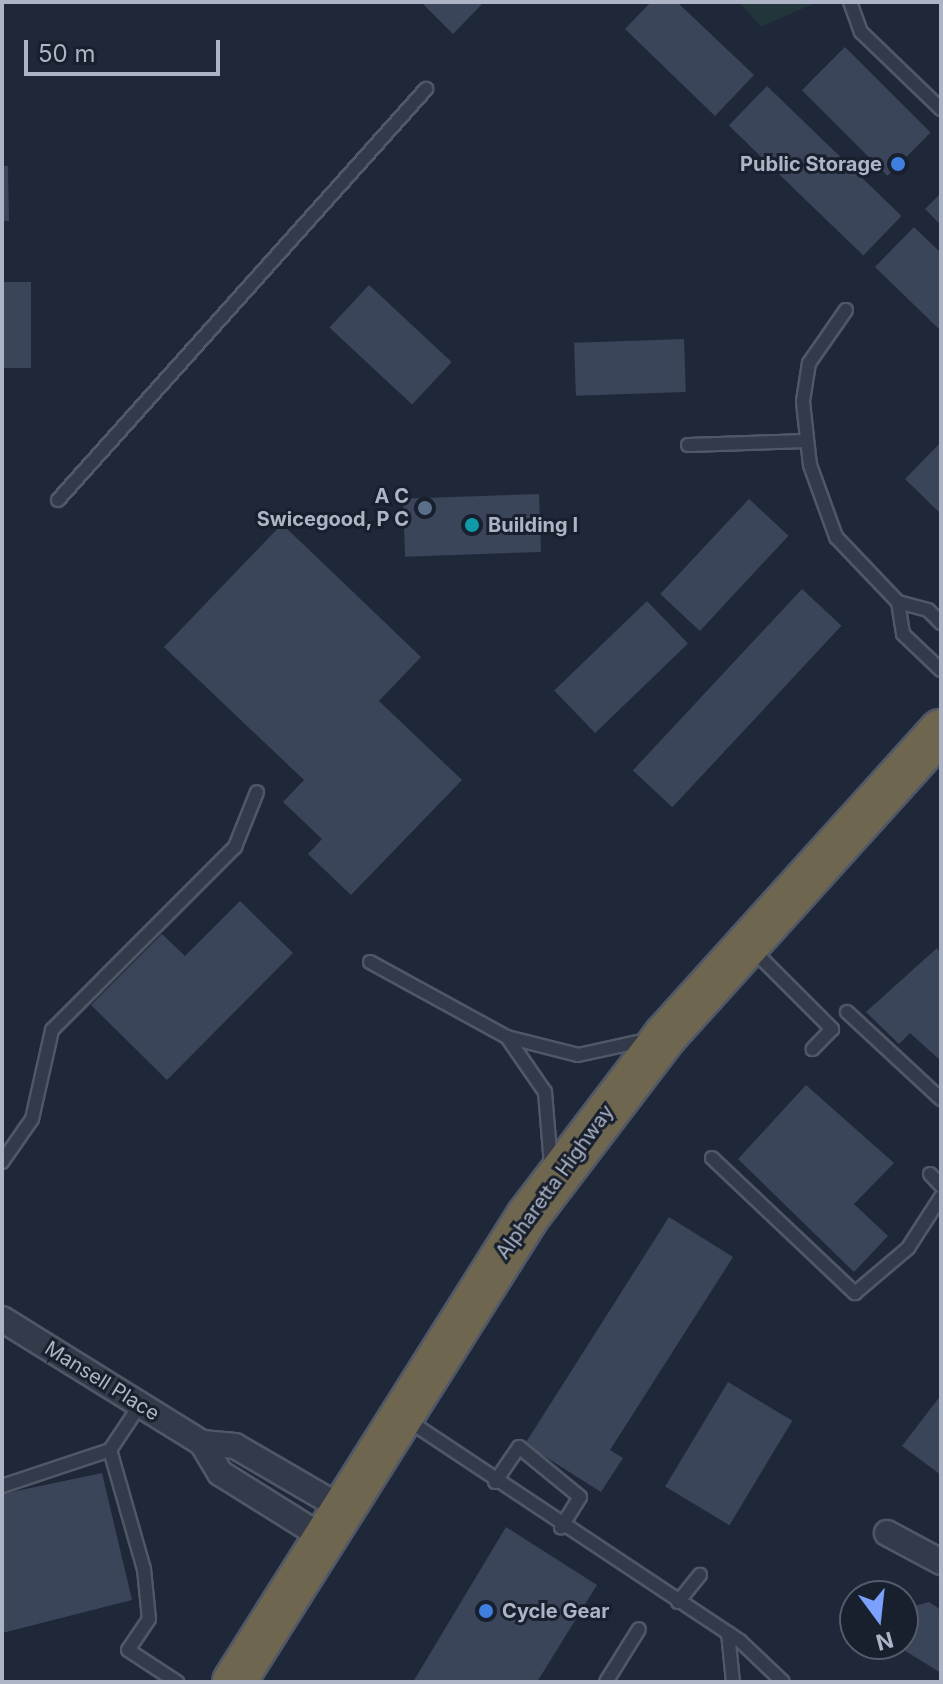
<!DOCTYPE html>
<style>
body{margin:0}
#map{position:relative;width:943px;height:1684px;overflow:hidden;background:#1f2838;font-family:Inter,sans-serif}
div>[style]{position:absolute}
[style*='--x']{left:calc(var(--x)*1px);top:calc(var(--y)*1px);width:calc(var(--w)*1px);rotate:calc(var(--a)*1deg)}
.green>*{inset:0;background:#21353a}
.building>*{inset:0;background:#3b4559;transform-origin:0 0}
.roads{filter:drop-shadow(2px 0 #505767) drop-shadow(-2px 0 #505767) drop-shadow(0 2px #505767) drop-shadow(0 -2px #505767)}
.lane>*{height:12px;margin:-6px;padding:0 6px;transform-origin:6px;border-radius:6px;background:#333a49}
.street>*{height:24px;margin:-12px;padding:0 12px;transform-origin:12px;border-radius:12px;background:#333a49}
.highway>*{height:42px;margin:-21px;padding:0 21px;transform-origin:21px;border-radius:21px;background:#6f664f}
.dots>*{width:22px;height:22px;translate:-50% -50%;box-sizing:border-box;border:4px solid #181f2d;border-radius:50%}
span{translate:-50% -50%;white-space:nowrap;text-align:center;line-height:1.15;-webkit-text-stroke:6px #181f2d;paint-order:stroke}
.poi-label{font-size:20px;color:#adb4c6;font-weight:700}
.right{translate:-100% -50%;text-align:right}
.left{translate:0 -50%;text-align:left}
.street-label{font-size:20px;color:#adb4c6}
.frame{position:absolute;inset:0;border:4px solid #adb4c6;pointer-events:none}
.north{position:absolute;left:839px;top:1580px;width:80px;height:80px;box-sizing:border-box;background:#181f2d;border:2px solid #545b6a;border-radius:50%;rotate:165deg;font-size:22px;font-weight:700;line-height:32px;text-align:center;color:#adb4c6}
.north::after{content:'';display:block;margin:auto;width:28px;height:36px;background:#7ba1fd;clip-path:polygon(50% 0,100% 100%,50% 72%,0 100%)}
.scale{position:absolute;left:24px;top:40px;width:196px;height:36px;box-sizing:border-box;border:4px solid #adb4c6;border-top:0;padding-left:10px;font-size:24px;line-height:28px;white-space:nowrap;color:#adb4c6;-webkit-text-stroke:6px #181f2d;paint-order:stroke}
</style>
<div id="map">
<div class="green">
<i style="clip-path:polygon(739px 2px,812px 2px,813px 4px,761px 27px)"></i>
</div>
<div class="building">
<i style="clip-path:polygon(421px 2px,484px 2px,453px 34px)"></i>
<i style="clip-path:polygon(651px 2px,677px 2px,754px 75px,715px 116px,625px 29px)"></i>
<i style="left:845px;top:47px;width:121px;height:61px;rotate:45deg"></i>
<i style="left:767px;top:86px;width:187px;height:55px;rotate:44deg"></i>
<i style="clip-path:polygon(2px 166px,8px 166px,9px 221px,2px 221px)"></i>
<i style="clip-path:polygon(941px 193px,941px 225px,925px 209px)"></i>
<i style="clip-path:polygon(914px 227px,941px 253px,941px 331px,875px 267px)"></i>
<i style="left:2px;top:282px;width:29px;height:86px"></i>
<i style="left:369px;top:285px;width:113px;height:58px;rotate:43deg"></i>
<i style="left:684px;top:339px;width:53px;height:110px;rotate:88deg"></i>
<i style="clip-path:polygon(941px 442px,941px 514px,905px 479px)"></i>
<i style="left:539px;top:494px;width:58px;height:136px;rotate:88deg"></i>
<i style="left:749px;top:499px;width:54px;height:130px;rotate:43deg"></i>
<i style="clip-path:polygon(282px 524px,421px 657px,379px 701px,462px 780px,351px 895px,308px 854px,322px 839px,283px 802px,304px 780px,164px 647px)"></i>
<i style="left:802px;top:589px;width:54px;height:248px;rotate:43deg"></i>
<i style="left:647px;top:601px;width:59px;height:129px;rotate:46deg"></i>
<i style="clip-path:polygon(240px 901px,293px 953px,167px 1080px,91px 1005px,162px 934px,185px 956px)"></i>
<i style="clip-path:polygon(937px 948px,941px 954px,941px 1061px,910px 1033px,899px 1044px,866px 1012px)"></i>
<i style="clip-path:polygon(806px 1085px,894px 1163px,854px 1204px,888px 1236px,854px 1272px,738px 1159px)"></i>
<i style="clip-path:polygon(669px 1217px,733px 1257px,610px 1450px,623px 1458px,601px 1492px,525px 1444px)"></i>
<i style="left:728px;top:1382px;width:75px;height:122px;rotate:31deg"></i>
<i style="clip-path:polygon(941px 1395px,941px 1475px,902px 1446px)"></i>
<i style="clip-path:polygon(102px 1473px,132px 1600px,2px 1633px,2px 1494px)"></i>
<i style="clip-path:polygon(506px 1527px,597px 1585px,537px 1682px,413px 1682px)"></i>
<i style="clip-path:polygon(929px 1602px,941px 1610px,941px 1673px,894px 1644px,903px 1644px,903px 1609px)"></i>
</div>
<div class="roads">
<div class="lane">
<i style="--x:850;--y:2;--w:32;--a:70"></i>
<i style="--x:861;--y:32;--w:111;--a:43.9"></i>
<i style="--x:846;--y:310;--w:65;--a:124.9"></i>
<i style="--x:809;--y:363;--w:39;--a:99"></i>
<i style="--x:803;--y:402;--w:63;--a:83.7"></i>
<i style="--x:810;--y:465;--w:77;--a:70.1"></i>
<i style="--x:836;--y:537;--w:90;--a:46.4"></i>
<i style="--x:688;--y:445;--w:119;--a:-1.9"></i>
<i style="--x:58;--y:500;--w:552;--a:-48.16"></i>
<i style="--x:941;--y:623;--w:18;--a:-135"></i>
<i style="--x:928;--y:610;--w:31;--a:-165"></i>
<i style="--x:898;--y:602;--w:32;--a:81"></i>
<i style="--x:903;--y:634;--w:52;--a:43.5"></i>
<i style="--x:753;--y:950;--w:112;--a:45"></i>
<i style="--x:832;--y:1029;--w:28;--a:134"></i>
<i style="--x:370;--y:962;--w:156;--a:28.7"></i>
<i style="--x:507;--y:1037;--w:73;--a:14.2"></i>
<i style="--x:578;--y:1055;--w:71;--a:-12.3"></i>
<i style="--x:847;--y:1012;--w:128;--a:42.8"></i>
<i style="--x:507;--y:1037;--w:67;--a:55.4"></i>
<i style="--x:545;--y:1092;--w:73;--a:85.3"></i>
<i style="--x:712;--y:1158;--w:197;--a:43.4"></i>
<i style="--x:855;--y:1293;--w:70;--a:-40.3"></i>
<i style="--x:908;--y:1248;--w:61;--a:-57.1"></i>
<i style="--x:2;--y:1162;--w:52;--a:-55.1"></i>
<i style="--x:32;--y:1119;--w:91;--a:-77.3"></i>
<i style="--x:52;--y:1030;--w:259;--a:-45"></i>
<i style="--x:235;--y:847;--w:59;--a:-68.2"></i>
<i style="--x:930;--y:1174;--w:16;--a:47"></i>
<i style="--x:140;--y:1405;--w:54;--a:123.7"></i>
<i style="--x:110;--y:1450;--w:124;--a:74.1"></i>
<i style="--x:144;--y:1569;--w:50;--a:84.3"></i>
<i style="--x:149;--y:1619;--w:37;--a:124"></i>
<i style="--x:128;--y:1650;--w:59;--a:33.1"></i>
<i style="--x:406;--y:1419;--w:401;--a:33.6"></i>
<i style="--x:740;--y:1641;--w:59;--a:43.6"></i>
<i style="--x:495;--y:1482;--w:42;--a:-55.6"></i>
<i style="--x:519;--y:1447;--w:79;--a:39.3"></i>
<i style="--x:580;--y:1497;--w:36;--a:122"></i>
<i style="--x:2;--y:1486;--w:114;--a:-18.4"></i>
<i style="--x:678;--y:1602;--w:35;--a:-51"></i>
<i style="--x:728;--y:1633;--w:49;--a:84.2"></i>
<i style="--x:606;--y:1682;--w:62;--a:-58.1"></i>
</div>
<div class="street">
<i style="--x:2;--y:1319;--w:235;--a:31.8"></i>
<i style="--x:202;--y:1443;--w:33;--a:5"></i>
<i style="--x:235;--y:1446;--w:121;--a:30.2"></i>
<i style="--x:202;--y:1443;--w:35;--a:59"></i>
<i style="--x:220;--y:1473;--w:119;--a:32"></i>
<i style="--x:887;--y:1533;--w:61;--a:28.2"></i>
</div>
<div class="highway">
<i style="--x:234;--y:1682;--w:551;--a:-57.75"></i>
<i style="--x:528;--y:1216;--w:226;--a:-52.7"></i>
<i style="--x:665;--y:1036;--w:411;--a:-47.9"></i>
</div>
</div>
<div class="dots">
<i style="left:898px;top:164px;background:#3f7fe0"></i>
<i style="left:425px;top:508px;background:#5c6f8a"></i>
<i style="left:472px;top:525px;background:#0f9aa8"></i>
<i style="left:486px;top:1611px;background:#3f7fe0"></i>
</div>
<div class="poi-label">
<span class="right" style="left:882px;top:164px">Public Storage</span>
<span class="right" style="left:409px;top:508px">A C<br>Swicegood, P C</span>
<span class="left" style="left:488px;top:525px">Building I</span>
<span class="left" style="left:502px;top:1611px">Cycle Gear</span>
</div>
<div class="street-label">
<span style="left:555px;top:1182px;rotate:-54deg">Alpharetta Highway</span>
<span style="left:102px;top:1381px;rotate:32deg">Mansell Place</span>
</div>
<div class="frame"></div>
<div class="north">N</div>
<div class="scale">50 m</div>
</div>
